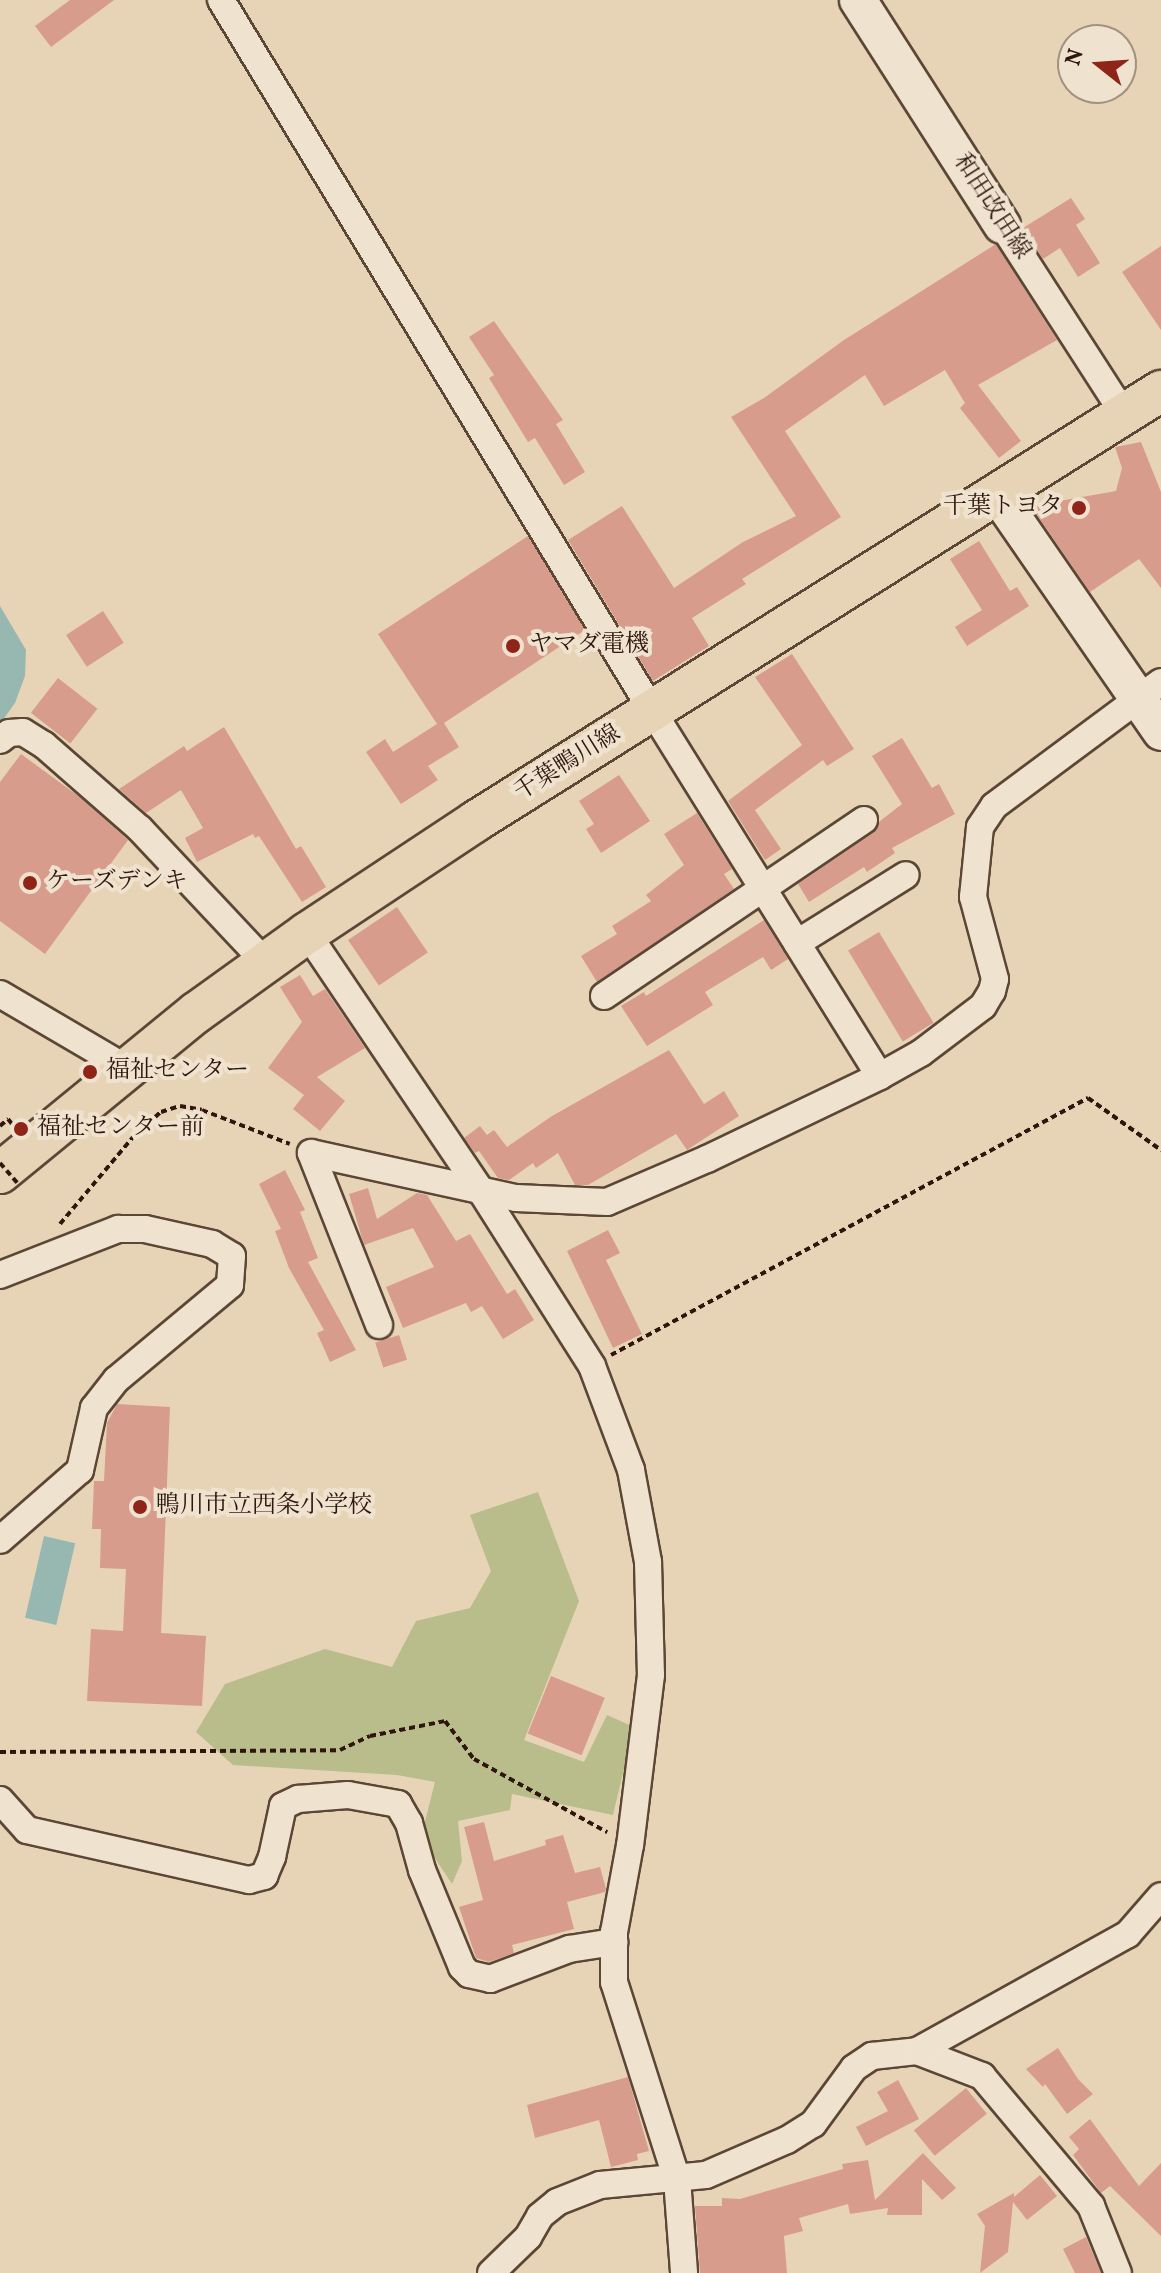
<!DOCTYPE html>
<meta charset="utf-8">
<style>
body{margin:0}
#map{position:relative;width:1161px;height:2273px;overflow:hidden;background:#e7d4b6;font-family:Vollkorn,"Noto Serif JP",serif}
div>[style]{position:absolute}
[style*='--x']{left:calc(var(--x)*1px);top:calc(var(--y)*1px);width:calc(var(--w)*1px);rotate:calc(var(--a)*1deg)}
.green>*{inset:0;background:#b9bc8b}
.water>*{inset:0;background:#97b8b0;transform-origin:0 0}
.building>*{inset:0;background:#d89c8c;transform-origin:0 0}
.path>*{height:4px;margin-top:-2px;transform-origin:0;background:repeating-linear-gradient(90deg,#2e160c 0 6px,transparent 0 10px)}
.roads{filter:drop-shadow(2px 0 #5c4636) drop-shadow(-2px 0 #5c4636) drop-shadow(0 2px #5c4636) drop-shadow(0 -2px #5c4636)}
.street>*{height:26px;margin:-13px;padding:0 13px;transform-origin:13px;border-radius:13px;background:#efe3d0}
.secondary>*{height:36px;margin:-18px;padding:0 18px;transform-origin:18px;border-radius:18px;background:#efe3d0}
.primary>*{height:40px;margin:-20px;padding:0 20px;transform-origin:20px;border-radius:20px;background:#e7d4b6}
.path-bridge>*{height:4px;margin-top:-2px;transform-origin:0;background:repeating-linear-gradient(90deg,#2e160c 0 6px,transparent 0 10px)}
.dots>*{width:22px;height:22px;translate:-50% -50%;box-sizing:border-box;border:4px solid #efe3d0;border-radius:50%}
span{translate:-50% -50%;white-space:nowrap;text-align:center;line-height:1.15;-webkit-text-stroke:8px #efe3d0;paint-order:stroke}
.street-label{font-size:24px;color:#2e160c}
.poi-label{font-size:24px;color:#2e160c}
.right{translate:-100% -50%;text-align:right}
.left{translate:0 -50%;text-align:left}
.north{position:absolute;left:1057px;top:24px;width:80px;height:80px;box-sizing:border-box;background:#efe3d0;border:2px solid #a29182;border-radius:50%;rotate:287deg;font-size:22px;font-weight:700;line-height:32px;text-align:center;color:#2e160c}
.north::after{content:'';display:block;margin:auto;width:28px;height:36px;background:#8f2418;clip-path:polygon(50% 0,100% 100%,50% 72%,0 100%)}
</style>
<div id="map">
<div class="green">
<i style="clip-path:polygon(538px 1492px,579px 1601px,524px 1740px,584px 1762px,607px 1715px,634px 1727px,613px 1815px,512px 1794px,510px 1810px,458px 1821px,462px 1861px,452px 1884px,421px 1837px,435px 1782px,397px 1775px,233px 1765px,196px 1732px,225px 1684px,325px 1649px,392px 1667px,416px 1621px,470px 1608px,491px 1571px,470px 1515px)"></i>
</div>
<div class="water">
<i style="clip-path:polygon(0 606px,26px 650px,25px 676px,15px 703px,0 724px)"></i>
<i style="left:44px;top:1536px;width:32px;height:84px;rotate:13deg"></i>
</div>
<div class="building">
<i style="clip-path:polygon(70px 0,114px 0,51px 47px,35px 26px)"></i>
<i style="clip-path:polygon(1071px 198px,1085px 219px,1076px 225px,1100px 263px,1078px 277px,1060px 248px,1043px 259px,1023px 228px)"></i>
<i style="clip-path:polygon(996px 244px,1057px 340px,978px 385px,1021px 441px,999px 458px,960px 408px,965px 403px,945px 370px,884px 406px,865px 375px,785px 431px,841px 517px,742px 579px,746px 584px,692px 618px,709px 646px,653px 681px,568px 540px,622px 506px,674px 588px,743px 542px,796px 516px,731px 417px,764px 398px,844px 340px)"></i>
<i style="clip-path:polygon(1161px 246px,1161px 330px,1122px 272px)"></i>
<i style="clip-path:polygon(494px 321px,563px 420px,556px 424px,585px 472px,564px 485px,535px 438px,528px 442px,489px 378px,494px 375px,469px 337px)"></i>
<i style="clip-path:polygon(1141px 442px,1161px 492px,1161px 588px,1139px 559px,1090px 592px,1031px 506px,1116px 491px,1122px 468px,1115px 447px)"></i>
<i style="clip-path:polygon(528px 536px,585px 630px,444px 723px,459px 747px,428px 766px,438px 780px,401px 804px,366px 752px,385px 739px,393px 752px,437px 724px,378px 634px)"></i>
<i style="clip-path:polygon(979px 541px,1010px 591px,1017px 587px,1029px 606px,967px 646px,955px 627px,982px 610px,950px 559px)"></i>
<i style="left:103px;top:611px;width:38px;height:44px;rotate:57deg"></i>
<i style="clip-path:polygon(792px 654px,854px 749px,827px 766px,823px 760px,755px 810px,781px 849px,765px 860px,728px 801px,802px 745px,755px 677px)"></i>
<i style="left:58px;top:678px;width:50px;height:44px;rotate:38deg"></i>
<i style="clip-path:polygon(224px 727px,296px 849px,301px 846px,326px 887px,302px 902px,259px 836px,255px 838px,253px 834px,197px 862px,185px 838px,203px 828px,181px 790px,146px 813px,119px 789px,184px 746px,187px 751px)"></i>
<i style="clip-path:polygon(902px 738px,932px 788px,939px 784px,955px 814px,892px 848px,895px 853px,867px 872px,864px 867px,809px 902px,798px 884px,873px 833px,880px 821px,902px 804px,872px 756px)"></i>
<i style="clip-path:polygon(21px 754px,81px 798px,128px 840px,45px 954px,0 921px,0 782px)"></i>
<i style="clip-path:polygon(619px 775px,650px 821px,601px 853px,586px 829px,594px 824px,579px 801px)"></i>
<i style="clip-path:polygon(697px 813px,732px 869px,724px 874px,734px 889px,597px 982px,581px 956px,617px 934px,612px 926px,651px 901px,646px 895px,684px 865px,664px 834px)"></i>
<i style="left:397px;top:907px;width:55px;height:59px;rotate:56deg"></i>
<i style="clip-path:polygon(764px 920px,788px 959px,771px 970px,763px 957px,705px 992px,713px 1005px,647px 1046px,621px 1006px,644px 992px,646px 996px)"></i>
<i style="left:879px;top:932px;width:106px;height:36px;rotate:59deg"></i>
<i style="clip-path:polygon(300px 975px,313px 996px,325px 989px,365px 1048px,317px 1077px,345px 1101px,320px 1131px,293px 1109px,304px 1095px,268px 1068px,302px 1022px,280px 987px)"></i>
<i style="clip-path:polygon(669px 1050px,704px 1104px,724px 1091px,739px 1116px,687px 1150px,676px 1134px,588px 1185px,575px 1185px,558px 1153px,536px 1168px,533px 1163px,509px 1180px,498px 1178px,479px 1151px,475px 1153px,464px 1138px,480px 1126px,487px 1135px,494px 1130px,507px 1147px,552px 1116px)"></i>
<i style="clip-path:polygon(285px 1170px,305px 1210px,300px 1212px,318px 1258px,308px 1262px,356px 1350px,330px 1362px,317px 1333px,324px 1330px,289px 1268px,275px 1231px,281px 1229px,259px 1184px)"></i>
<i style="clip-path:polygon(368px 1188px,377px 1219px,417px 1193px,427px 1195px,456px 1241px,470px 1234px,507px 1294px,515px 1289px,534px 1320px,503px 1339px,482px 1306px,471px 1312px,466px 1303px,403px 1328px,386px 1287px,434px 1267px,413px 1228px,364px 1245px,349px 1194px)"></i>
<i style="clip-path:polygon(608px 1230px,620px 1253px,606px 1260px,642px 1334px,613px 1348px,567px 1251px)"></i>
<i style="left:399px;top:1335px;width:26px;height:25px;rotate:72deg"></i>
<i style="clip-path:polygon(117px 1404px,170px 1407px,161px 1633px,206px 1636px,202px 1706px,87px 1701px,91px 1629px,123px 1631px,126px 1569px,100px 1568px,101px 1529px,92px 1529px,94px 1481px,104px 1481px,107px 1423px)"></i>
<i style="left:551px;top:1676px;width:58px;height:62px;rotate:22deg"></i>
<i style="clip-path:polygon(484px 1822px,494px 1861px,546px 1845px,545px 1840px,563px 1835px,575px 1873px,600px 1867px,606px 1889px,605px 1892px,567px 1902px,574px 1929px,512px 1945px,514px 1953px,489px 1962px,476px 1958px,459px 1907px,483px 1900px,464px 1827px)"></i>
<i style="clip-path:polygon(1058px 2048px,1078px 2079px,1093px 2094px,1067px 2114px,1045px 2084px,1043px 2087px,1026px 2069px)"></i>
<i style="clip-path:polygon(628px 2077px,649px 2151px,637px 2154px,638px 2160px,611px 2167px,599px 2120px,535px 2138px,527px 2105px)"></i>
<i style="clip-path:polygon(898px 2080px,919px 2119px,866px 2146px,856px 2127px,888px 2111px,877px 2092px)"></i>
<i style="left:966px;top:2088px;width:33px;height:67px;rotate:51deg"></i>
<i style="clip-path:polygon(1090px 2119px,1139px 2186px,1161px 2163px,1161px 2236px,1110px 2186px,1101px 2193px,1073px 2155px,1079px 2149px,1069px 2137px)"></i>
<i style="clip-path:polygon(923px 2153px,956px 2188px,942px 2200px,922px 2179px,922px 2215px,887px 2215px,888px 2208px,850px 2214px,848px 2204px,799px 2218px,803px 2231px,784px 2236px,787px 2273px,700px 2273px,695px 2206px,722px 2206px,722px 2198px,740px 2199px,843px 2169px,842px 2164px,868px 2160px,875px 2200px)"></i>
<i style="clip-path:polygon(1040px 2175px,1057px 2196px,1027px 2220px,1013px 2202px,1008px 2252px,980px 2273px,985px 2226px,977px 2214px,1014px 2193px,1014px 2197px)"></i>
<i style="clip-path:polygon(1086px 2237px,1101px 2273px,1075px 2273px,1063px 2249px)"></i>
</div>
<div class="path">
<i style="--x:0;--y:1126;--w:11;--a:-41"></i>
<i style="--x:8;--y:1119;--w:6;--a:51"></i>
<i style="--x:60;--y:1224;--w:114;--a:-50"></i>
<i style="--x:133;--y:1137;--w:38;--a:-42"></i>
<i style="--x:161;--y:1112;--w:20;--a:-18"></i>
<i style="--x:180;--y:1106;--w:22;--a:10"></i>
<i style="--x:202;--y:1110;--w:94;--a:21.1"></i>
<i style="--x:611;--y:1355;--w:542;--a:-28.32"></i>
<i style="--x:1088;--y:1098;--w:90;--a:35.5"></i>
<i style="--x:0;--y:1752;--w:340;--a:-0.3"></i>
<i style="--x:340;--y:1750;--w:33;--a:-25"></i>
<i style="--x:370;--y:1736;--w:76;--a:-11.3"></i>
<i style="--x:445;--y:1721;--w:48;--a:52.7"></i>
<i style="--x:474;--y:1759;--w:152;--a:28.8"></i>
</div>
<div class="roads">
<div class="street">
<i style="--x:221;--y:0;--w:833;--a:58.75"></i>
<i style="--x:653;--y:712;--w:429;--a:58.1"></i>
<i style="--x:1002;--y:225;--w:225;--a:57.2"></i>
<i style="--x:0;--y:740;--w:11;--a:-38"></i>
<i style="--x:9;--y:733;--w:14;--a:-4"></i>
<i style="--x:23;--y:732;--w:25;--a:32"></i>
<i style="--x:44;--y:745;--w:128;--a:41.2"></i>
<i style="--x:140;--y:829;--w:183;--a:46.8"></i>
<i style="--x:307;--y:933;--w:311;--a:56"></i>
<i style="--x:481;--y:1191;--w:207;--a:57.6"></i>
<i style="--x:592;--y:1366;--w:111;--a:69.4"></i>
<i style="--x:631;--y:1470;--w:94;--a:79.5"></i>
<i style="--x:648;--y:1562;--w:113;--a:88.5"></i>
<i style="--x:651;--y:1675;--w:171;--a:97"></i>
<i style="--x:630;--y:1845;--w:88;--a:100.4"></i>
<i style="--x:614;--y:1932;--w:50;--a:90"></i>
<i style="--x:614;--y:1982;--w:207;--a:72.3"></i>
<i style="--x:677;--y:2179;--w:94;--a:85.7"></i>
<i style="--x:797;--y:943;--w:128;--a:-32"></i>
<i style="--x:0;--y:994;--w:148;--a:30.4"></i>
<i style="--x:604;--y:996;--w:314;--a:-34.1"></i>
<i style="--x:311;--y:1153;--w:210;--a:12.4"></i>
<i style="--x:516;--y:1198;--w:91;--a:2.5"></i>
<i style="--x:607;--y:1202;--w:109;--a:-23.3"></i>
<i style="--x:707;--y:1159;--w:192;--a:-25.6"></i>
<i style="--x:880;--y:1076;--w:47;--a:-29.3"></i>
<i style="--x:921;--y:1053;--w:78;--a:-37.2"></i>
<i style="--x:983;--y:1006;--w:17;--a:-59"></i>
<i style="--x:992;--y:991;--w:12;--a:-76"></i>
<i style="--x:995;--y:979;--w:85;--a:-105"></i>
<i style="--x:973;--y:897;--w:70;--a:-84.3"></i>
<i style="--x:980;--y:827;--w:25;--a:-56"></i>
<i style="--x:994;--y:806;--w:208;--a:-36.6"></i>
<i style="--x:311;--y:1153;--w:185;--a:68.4"></i>
<i style="--x:0;--y:1275;--w:127;--a:-21.3"></i>
<i style="--x:118;--y:1229;--w:27;--a:0"></i>
<i style="--x:145;--y:1229;--w:69;--a:12.6"></i>
<i style="--x:212;--y:1244;--w:23;--a:31"></i>
<i style="--x:232;--y:1256;--w:29;--a:94"></i>
<i style="--x:230;--y:1285;--w:148;--a:140.2"></i>
<i style="--x:116;--y:1380;--w:36;--a:128"></i>
<i style="--x:94;--y:1408;--w:64;--a:102.7"></i>
<i style="--x:80;--y:1470;--w:106;--a:138.8"></i>
<i style="--x:0;--y:1800;--w:40;--a:48"></i>
<i style="--x:27;--y:1830;--w:228;--a:12.7"></i>
<i style="--x:249;--y:1880;--w:16;--a:-15"></i>
<i style="--x:264;--y:1876;--w:21;--a:-67"></i>
<i style="--x:272;--y:1857;--w:52;--a:-77.8"></i>
<i style="--x:283;--y:1806;--w:17;--a:-25"></i>
<i style="--x:298;--y:1799;--w:50;--a:-4.6"></i>
<i style="--x:348;--y:1795;--w:51;--a:10.2"></i>
<i style="--x:398;--y:1804;--w:22;--a:60"></i>
<i style="--x:409;--y:1823;--w:49;--a:74.5"></i>
<i style="--x:422;--y:1870;--w:105;--a:67.6"></i>
<i style="--x:462;--y:1967;--w:10;--a:45"></i>
<i style="--x:469;--y:1974;--w:22;--a:13"></i>
<i style="--x:490;--y:1979;--w:85;--a:-20.8"></i>
<i style="--x:569;--y:1949;--w:46;--a:-8.8"></i>
<i style="--x:917;--y:2051;--w:70;--a:21"></i>
<i style="--x:982;--y:2076;--w:170;--a:50"></i>
<i style="--x:1091;--y:2206;--w:72;--a:68.1"></i>
<i style="--x:491;--y:2273;--w:52;--a:-44.2"></i>
<i style="--x:528;--y:2237;--w:24;--a:-60"></i>
<i style="--x:540;--y:2216;--w:22;--a:-39"></i>
<i style="--x:557;--y:2202;--w:46;--a:-21.6"></i>
<i style="--x:600;--y:2185;--w:106;--a:-5.4"></i>
<i style="--x:706;--y:2175;--w:88;--a:-23.4"></i>
<i style="--x:787;--y:2140;--w:31;--a:-32"></i>
<i style="--x:813;--y:2124;--w:69;--a:-53.8"></i>
<i style="--x:854;--y:2068;--w:22;--a:-34"></i>
<i style="--x:872;--y:2056;--w:45;--a:-6.3"></i>
<i style="--x:917;--y:2051;--w:241;--a:-29"></i>
<i style="--x:1128;--y:1934;--w:50;--a:-49"></i>
</div>
<div class="secondary">
<i style="--x:858;--y:0;--w:267;--a:57.4"></i>
<i style="--x:997;--y:494;--w:289;--a:55.4"></i>
</div>
<div class="primary">
<i style="--x:0;--y:1173;--w:254;--a:-39.3"></i>
<i style="--x:197;--y:1012;--w:135;--a:-35.7"></i>
<i style="--x:307;--y:933;--w:203;--a:-33.5"></i>
<i style="--x:476;--y:821;--w:809;--a:-32.12"></i>
</div>
</div>
<div class="path-bridge">
<i style="--x:0;--y:1163;--w:29;--a:49"></i>
</div>
<div class="dots">
<i style="left:1079px;top:508px;background:#8f2418"></i>
<i style="left:513px;top:646px;background:#8f2418"></i>
<i style="left:30px;top:883px;background:#8f2418"></i>
<i style="left:90px;top:1072px;background:#8f2418"></i>
<i style="left:21px;top:1129px;background:#8f2418"></i>
<i style="left:140px;top:1507px;background:#8f2418"></i>
</div>
<div class="street-label">
<span style="left:991px;top:207px;rotate:57deg">和田改田線</span>
<span style="left:568px;top:764px;rotate:-32deg">千葉鴨川線</span>
</div>
<div class="poi-label">
<span class="right" style="left:1063px;top:508px">千葉トヨタ</span>
<span class="left" style="left:529px;top:646px">ヤマダ電機</span>
<span class="left" style="left:46px;top:883px">ケーズデンキ</span>
<span class="left" style="left:106px;top:1072px">福祉センター</span>
<span class="left" style="left:37px;top:1129px">福祉センター前</span>
<span class="left" style="left:156px;top:1507px">鴨川市立西条小学校</span>
</div>
<div class="north">N</div>
</div>
